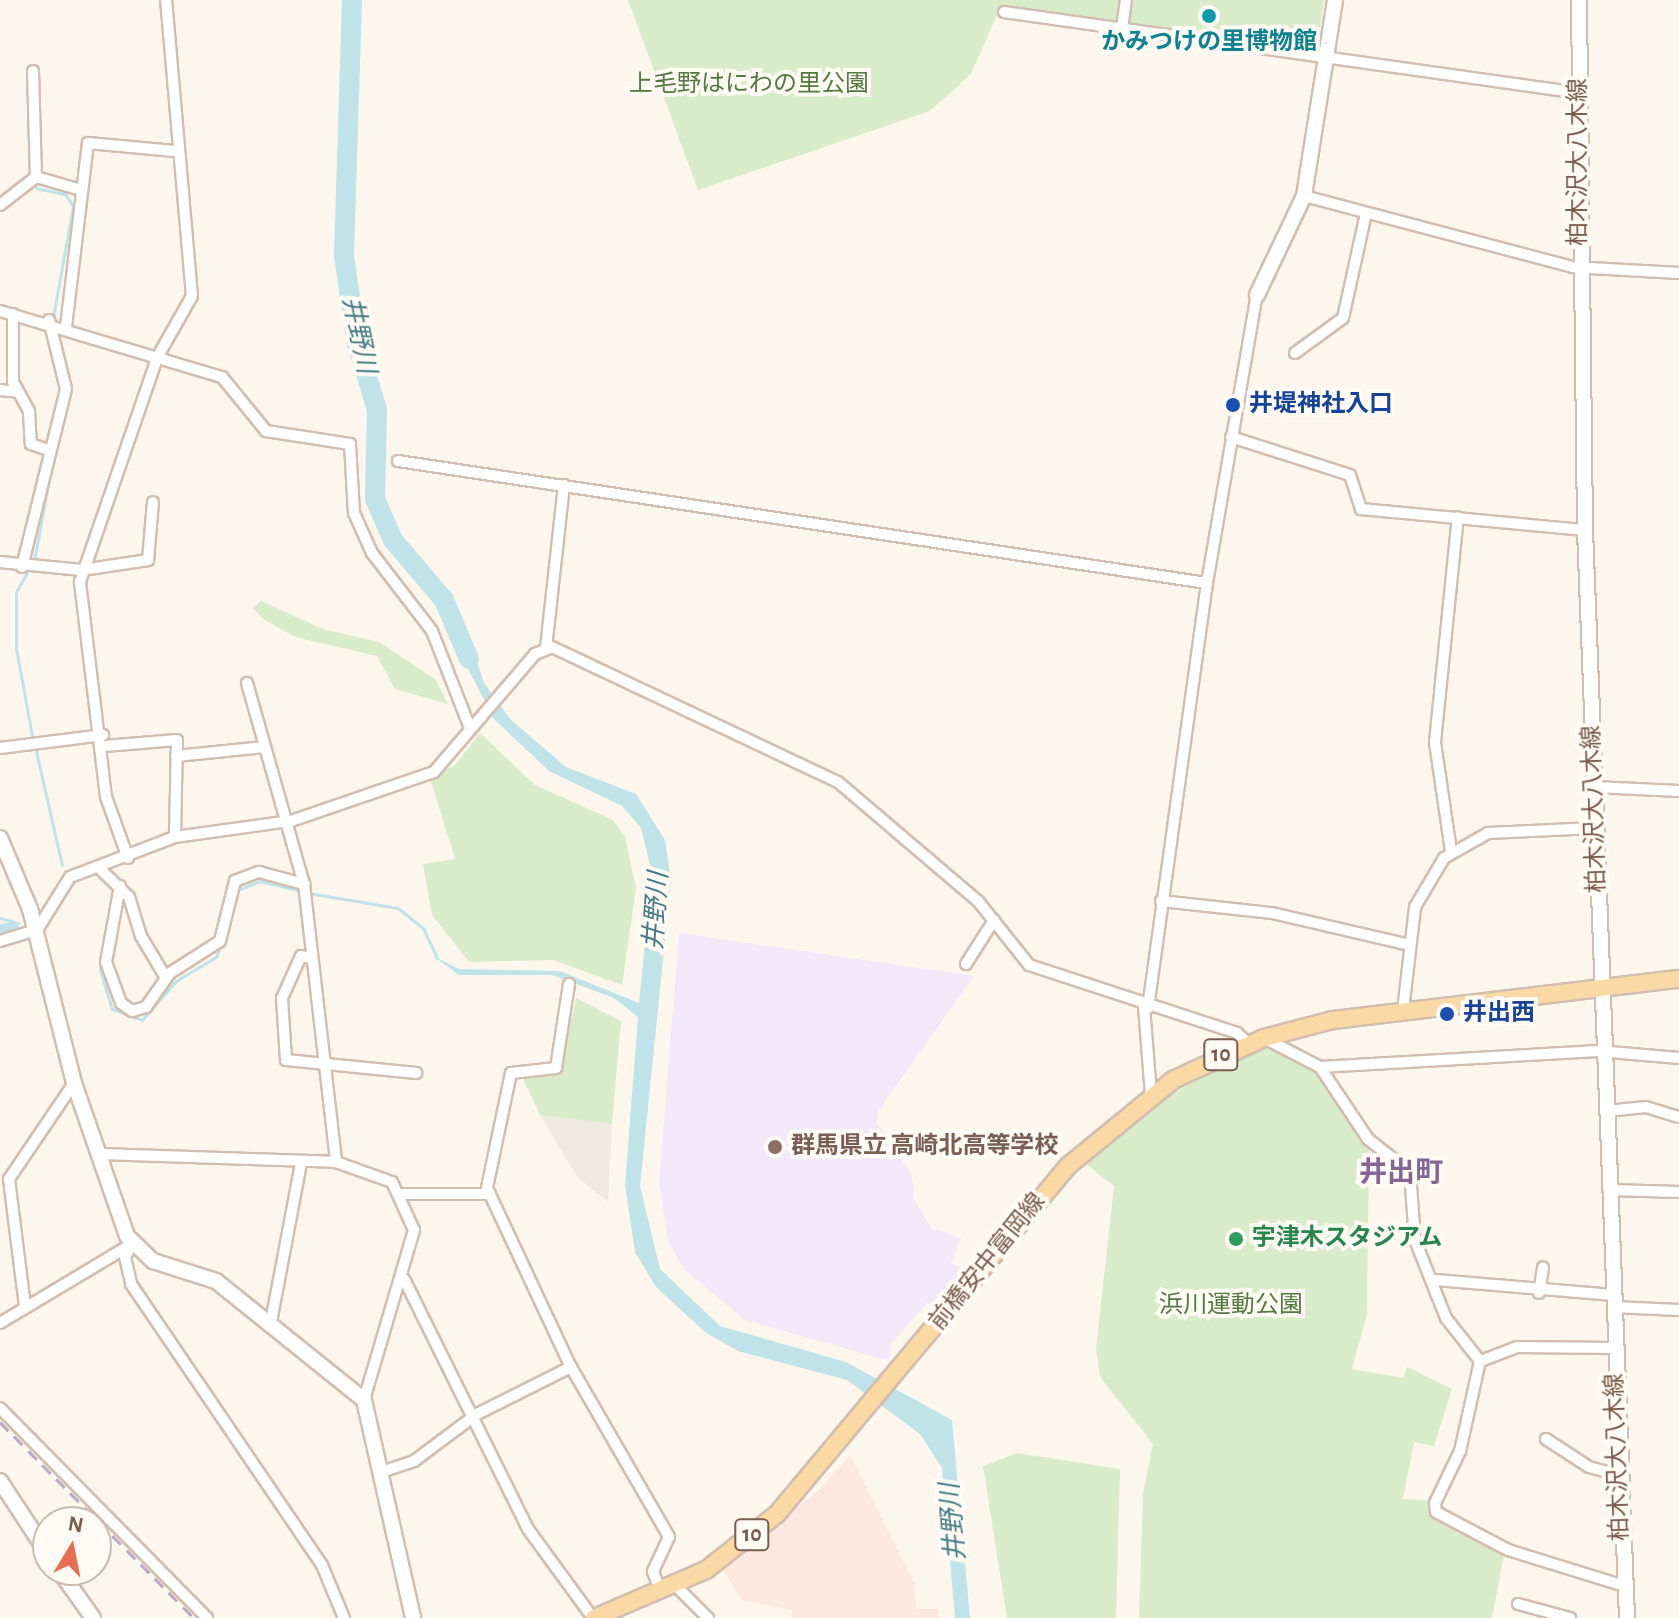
<!DOCTYPE html>
<meta charset="utf-8">
<style>
body{margin:0}
#map{position:relative;width:1679px;height:1618px;overflow:hidden;background:#fdf6ec;font-family:"Alegreya Sans","Noto Sans JP",sans-serif}
div>[style]{position:absolute}
[style*='--x']{left:calc(var(--x)*1px);top:calc(var(--y)*1px);width:calc(var(--w)*1px);rotate:calc(var(--a)*1deg)}
.commercial>*{inset:0;background:#fde8e0}
.industrial>*{inset:0;background:#efe9e4}
.education>*{inset:0;background:#f3e8fa}
.green>*{inset:0;background:#d8ecc9}
.water>*{inset:0;background:#bfe3e8}
.stream>*{height:3px;margin:-1.5px;padding:0 1.5px;transform-origin:1.5px;border-radius:1.5px;background:#bfe3e8}
.canal>*{height:11px;margin:-5.5px;padding:0 5.5px;transform-origin:5.5px;border-radius:5.5px;background:#bfe3e8}
.river>*{height:20px;margin:-10px;padding:0 10px;transform-origin:10px;border-radius:10px;background:#bfe3e8}
.roads{filter:drop-shadow(2px 0 #d1beb0) drop-shadow(-2px 0 #d1beb0) drop-shadow(0 2px #d1beb0) drop-shadow(0 -2px #d1beb0)}
.street>*{height:10px;margin:-5px;padding:0 5px;transform-origin:5px;border-radius:5px;background:#fff}
.secondary>*{height:14px;margin:-7px;padding:0 7px;transform-origin:7px;border-radius:7px;background:#fff}
.primary>*{height:16px;margin:-8px;padding:0 8px;transform-origin:8px;border-radius:8px;background:#fbd9a5}
.rail>*{height:3px;margin-top:-1.5px;transform-origin:0;background:repeating-linear-gradient(90deg,#b9a8c9 0 12px,transparent 0 20px)}
.dots>*{width:22px;height:22px;translate:-50% -50%;box-sizing:border-box;border:4px solid #fffaf3;border-radius:50%}
span{translate:-50% -50%;white-space:nowrap;text-align:center;line-height:1.15;-webkit-text-stroke:8px #fffaf3;paint-order:stroke}
.shield-label span{padding:2px 6px;background:#fffaf3;border:2px solid;border-radius:6px;-webkit-text-stroke-width:0}
.shield-label{font-size:22px;color:#7a5c4d;font-weight:700}
.culture-label{font-size:24px;color:#0d838f;font-weight:700}
.park-label{font-size:24px;color:#537a41}
.street-label{font-size:24px;color:#7a5c4d}
.transit-label{font-size:24px;color:#164399;font-weight:700}
.left{translate:0 -50%;text-align:left}
.education-label{font-size:24px;color:#785e54;font-weight:700}
.leisure-label{font-size:24px;color:#27864d;font-weight:700}
.water-label{font-size:26px;color:#437c86;font-style:italic}
.quarter-label{font-size:28px;color:#846695;font-weight:700}
.north{position:absolute;left:32px;top:1506px;width:80px;height:80px;box-sizing:border-box;background:#fffaf3;border:2px solid #cabbb1;border-radius:50%;rotate:10deg;font-size:22px;font-weight:700;line-height:32px;text-align:center;color:#7a5c4d}
.north::after{content:'';display:block;margin:auto;width:28px;height:36px;background:#e76f51;clip-path:polygon(50% 0,100% 100%,50% 72%,0 100%)}
</style>
<div id="map">
<div class="commercial">
<i style="clip-path:polygon(850px 1455px,915px 1585px,916px 1609px,938px 1609px,939px 1618px,792px 1618px,792px 1610px,742px 1600px,721px 1567px,818px 1491px)"></i>
</div>
<div class="industrial">
<i style="clip-path:polygon(540px 1115px,612px 1124px,608px 1202px,578px 1178px)"></i>
</div>
<div class="education">
<i style="clip-path:polygon(679px 933px,974px 976px,878px 1111px,877px 1123px,912px 1176px,914px 1199px,931px 1228px,961px 1238px,951px 1264px,968px 1270px,938px 1308px,927px 1303px,891px 1344px,889px 1361px,745px 1320px,685px 1270px,668px 1242px,659px 1182px)"></i>
</div>
<div class="green">
<i style="clip-path:polygon(628px 0,1324px 0,1316px 54px,1001px 6px,971px 74px,930px 111px,698px 190px)"></i>
<i style="clip-path:polygon(261px 601px,323px 629px,379px 642px,436px 680px,448px 704px,395px 689px,377px 656px,295px 637px,263px 619px,253px 608px)"></i>
<i style="clip-path:polygon(480px 733px,535px 785px,613px 820px,625px 837px,636px 888px,622px 985px,553px 960px,469px 962px,432px 915px,423px 864px,455px 859px,430px 778px,455px 765px)"></i>
<i style="clip-path:polygon(576px 998px,621px 1021px,612px 1124px,540px 1115px,520px 1072px,560px 1073px)"></i>
<i style="clip-path:polygon(1260px 1046px,1315px 1069px,1369px 1146px,1367px 1314px,1352px 1369px,1404px 1378px,1407px 1367px,1452px 1389px,1434px 1446px,1414px 1442px,1403px 1499px,1431px 1501px,1433px 1516px,1504px 1555px,1492px 1618px,1139px 1618px,1143px 1494px,1153px 1444px,1100px 1377px,1096px 1349px,1114px 1186px,1081px 1160px,1120px 1122px)"></i>
<i style="clip-path:polygon(1017px 1453px,1120px 1469px,1116px 1618px,1007px 1618px,983px 1466px)"></i>
</div>
<div class="water">
<i style="clip-path:polygon(467px 633px,484px 683px,511px 720px,566px 767px,636px 794px,665px 840px,671px 881px,640px 1186px,660px 1269px,720px 1326px,846px 1362px,952px 1420px,970px 1618px,955px 1618px,942px 1468px,920px 1434px,847px 1380px,738px 1351px,705px 1332px,656px 1287px,635px 1252px,625px 1185px,638px 1017px,614px 998px,552px 975px,459px 975px,433px 956px,459px 969px,560px 971px,639px 1003px,652px 873px,641px 828px,622px 806px,549px 771px,494px 719px,465px 663px,458px 636px)"></i>
</div>
<div class="stream">
<i style="--x:28;--y:69;--w:104;--a:88.9"></i>
<i style="--x:36;--y:188;--w:30;--a:12"></i>
<i style="--x:65;--y:194;--w:14;--a:56"></i>
<i style="--x:73;--y:206;--w:113;--a:100.2"></i>
<i style="--x:63;--y:420;--w:32;--a:-77"></i>
<i style="--x:34;--y:561;--w:88;--a:-79.6"></i>
<i style="--x:27;--y:573;--w:22;--a:120"></i>
<i style="--x:16;--y:592;--w:56;--a:90"></i>
<i style="--x:16;--y:648;--w:89;--a:79.7"></i>
<i style="--x:36;--y:751;--w:117;--a:77.2"></i>
<i style="--x:237;--y:890;--w:25;--a:-21"></i>
<i style="--x:260;--y:881;--w:42;--a:13.7"></i>
<i style="--x:308;--y:893;--w:91;--a:9.5"></i>
<i style="--x:398;--y:908;--w:32;--a:39"></i>
<i style="--x:423;--y:928;--w:33;--a:65"></i>
<i style="--x:0;--y:918;--w:19;--a:16"></i>
<i style="--x:104;--y:948;--w:22;--a:100"></i>
<i style="--x:100;--y:970;--w:41;--a:72.9"></i>
<i style="--x:112;--y:1009;--w:32;--a:20"></i>
<i style="--x:142;--y:1020;--w:52;--a:-48.9"></i>
<i style="--x:176;--y:981;--w:47;--a:-31"></i>
<i style="--x:216;--y:957;--w:43;--a:-69.4"></i>
</div>
<div class="canal">
<i style="--x:0;--y:929;--w:13;--a:-9"></i>
</div>
<div class="river">
<i style="--x:352;--y:0;--w:255;--a:91.8"></i>
<i style="--x:344;--y:255;--w:86;--a:82"></i>
<i style="--x:356;--y:340;--w:73;--a:73.3"></i>
<i style="--x:377;--y:410;--w:89;--a:91.3"></i>
<i style="--x:375;--y:499;--w:45;--a:66.3"></i>
<i style="--x:393;--y:540;--w:79;--a:49.6"></i>
<i style="--x:444;--y:600;--w:64;--a:67"></i>
</div>
<div class="roads">
<div class="street">
<i style="--x:1004;--y:12;--w:581;--a:8.02"></i>
<i style="--x:1122;--y:28;--w:28;--a:-82"></i>
<i style="--x:33;--y:71;--w:106;--a:88.4"></i>
<i style="--x:36;--y:177;--w:47;--a:16.1"></i>
<i style="--x:1304;--y:196;--w:277;--a:14.8"></i>
<i style="--x:1572;--y:267;--w:107;--a:3.2"></i>
<i style="--x:0;--y:205;--w:46;--a:-37.9"></i>
<i style="--x:0;--y:311;--w:232;--a:16.6"></i>
<i style="--x:222;--y:377;--w:70;--a:50.8"></i>
<i style="--x:266;--y:431;--w:85;--a:8.8"></i>
<i style="--x:350;--y:444;--w:69;--a:86.7"></i>
<i style="--x:354;--y:513;--w:44;--a:65.8"></i>
<i style="--x:372;--y:553;--w:98;--a:52.4"></i>
<i style="--x:432;--y:631;--w:104;--a:68.6"></i>
<i style="--x:13;--y:314;--w:68;--a:90"></i>
<i style="--x:13;--y:382;--w:33;--a:61"></i>
<i style="--x:29;--y:411;--w:33;--a:87"></i>
<i style="--x:31;--y:444;--w:18;--a:19"></i>
<i style="--x:66;--y:327;--w:185;--a:-83.2"></i>
<i style="--x:88;--y:143;--w:87;--a:5.3"></i>
<i style="--x:1295;--y:353;--w:59;--a:-36.1"></i>
<i style="--x:1343;--y:318;--w:107;--a:-77.6"></i>
<i style="--x:0;--y:390;--w:18;--a:6"></i>
<i style="--x:1231;--y:437;--w:125;--a:17.7"></i>
<i style="--x:1350;--y:475;--w:36;--a:72"></i>
<i style="--x:1361;--y:509;--w:225;--a:5.4"></i>
<i style="--x:398;--y:461;--w:818;--a:8.58"></i>
<i style="--x:0;--y:562;--w:82;--a:5.6"></i>
<i style="--x:82;--y:570;--w:67;--a:-8.6"></i>
<i style="--x:148;--y:560;--w:58;--a:-85.1"></i>
<i style="--x:22;--y:567;--w:183;--a:-76.1"></i>
<i style="--x:66;--y:389;--w:71;--a:-103.8"></i>
<i style="--x:546;--y:648;--w:164;--a:-83.7"></i>
<i style="--x:247;--y:683;--w:209;--a:74.2"></i>
<i style="--x:304;--y:884;--w:280;--a:83.4"></i>
<i style="--x:336;--y:1162;--w:59;--a:19.7"></i>
<i style="--x:392;--y:1182;--w:53;--a:65.4"></i>
<i style="--x:414;--y:1230;--w:177;--a:106.4"></i>
<i style="--x:105;--y:746;--w:72;--a:-4.8"></i>
<i style="--x:177;--y:740;--w:97;--a:91.2"></i>
<i style="--x:0;--y:748;--w:104;--a:-7.2"></i>
<i style="--x:176;--y:756;--w:89;--a:-5.8"></i>
<i style="--x:1594;--y:787;--w:85;--a:2.7"></i>
<i style="--x:1451;--y:851;--w:110;--a:-98.4"></i>
<i style="--x:1435;--y:742;--w:226;--a:-84.2"></i>
<i style="--x:128;--y:858;--w:65;--a:-109.8"></i>
<i style="--x:106;--y:797;--w:217;--a:-96.9"></i>
<i style="--x:80;--y:582;--w:239;--a:-71"></i>
<i style="--x:158;--y:356;--w:69;--a:-60.5"></i>
<i style="--x:192;--y:296;--w:297;--a:-95"></i>
<i style="--x:99;--y:868;--w:42;--a:44"></i>
<i style="--x:129;--y:897;--w:41;--a:72.9"></i>
<i style="--x:141;--y:936;--w:49;--a:59.2"></i>
<i style="--x:120;--y:886;--w:77;--a:100.4"></i>
<i style="--x:106;--y:962;--w:44;--a:69.9"></i>
<i style="--x:121;--y:1003;--w:14;--a:36"></i>
<i style="--x:132;--y:1011;--w:15;--a:-16"></i>
<i style="--x:146;--y:1007;--w:42;--a:-54.8"></i>
<i style="--x:170;--y:973;--w:59;--a:-32.6"></i>
<i style="--x:220;--y:941;--w:62;--a:-76"></i>
<i style="--x:235;--y:881;--w:26;--a:-21"></i>
<i style="--x:259;--y:872;--w:47;--a:14.9"></i>
<i style="--x:1161;--y:901;--w:112;--a:6.2"></i>
<i style="--x:1272;--y:913;--w:141;--a:13.1"></i>
<i style="--x:0;--y:941;--w:39;--a:-17"></i>
<i style="--x:37;--y:930;--w:62;--a:-58.1"></i>
<i style="--x:70;--y:877;--w:112;--a:-20.9"></i>
<i style="--x:175;--y:837;--w:117;--a:-7.9"></i>
<i style="--x:291;--y:821;--w:151;--a:-18.9"></i>
<i style="--x:434;--y:772;--w:155;--a:-49.4"></i>
<i style="--x:535;--y:654;--w:18;--a:-22"></i>
<i style="--x:552;--y:647;--w:316;--a:25.3"></i>
<i style="--x:838;--y:782;--w:184;--a:40.4"></i>
<i style="--x:978;--y:901;--w:82;--a:51.4"></i>
<i style="--x:1029;--y:965;--w:219;--a:18.1"></i>
<i style="--x:1237;--y:1033;--w:16;--a:43"></i>
<i style="--x:311;--y:958;--w:10;--a:-169"></i>
<i style="--x:301;--y:956;--w:46;--a:114.3"></i>
<i style="--x:282;--y:998;--w:62;--a:86.3"></i>
<i style="--x:286;--y:1060;--w:131;--a:5.7"></i>
<i style="--x:966;--y:964;--w:52;--a:-57.5"></i>
<i style="--x:569;--y:984;--w:85;--a:98.8"></i>
<i style="--x:556;--y:1068;--w:45;--a:173.7"></i>
<i style="--x:511;--y:1073;--w:117;--a:101.8"></i>
<i style="--x:487;--y:1188;--w:198;--a:64.9"></i>
<i style="--x:571;--y:1367;--w:196;--a:60"></i>
<i style="--x:669;--y:1537;--w:38;--a:115"></i>
<i style="--x:653;--y:1572;--w:22;--a:68"></i>
<i style="--x:1144;--y:1006;--w:88;--a:85.5"></i>
<i style="--x:1148;--y:1008;--w:429;--a:-82.1"></i>
<i style="--x:1207;--y:583;--w:292;--a:-80.2"></i>
<i style="--x:1403;--y:1011;--w:105;--a:-83.4"></i>
<i style="--x:1415;--y:907;--w:57;--a:-59.4"></i>
<i style="--x:1444;--y:858;--w:51;--a:-29.6"></i>
<i style="--x:1488;--y:833;--w:107;--a:-2.7"></i>
<i style="--x:1264;--y:1038;--w:63;--a:27.4"></i>
<i style="--x:1320;--y:1067;--w:87;--a:56.3"></i>
<i style="--x:1368;--y:1139;--w:53;--a:38.2"></i>
<i style="--x:1410;--y:1172;--w:68;--a:85.8"></i>
<i style="--x:1415;--y:1240;--w:84;--a:68.3"></i>
<i style="--x:1446;--y:1318;--w:55;--a:51.7"></i>
<i style="--x:1320;--y:1067;--w:278;--a:-3.3"></i>
<i style="--x:1598;--y:1051;--w:81;--a:4.9"></i>
<i style="--x:1607;--y:1111;--w:39;--a:-6"></i>
<i style="--x:1646;--y:1107;--w:34;--a:17"></i>
<i style="--x:98;--y:1154;--w:238;--a:1.9"></i>
<i style="--x:1611;--y:1190;--w:68;--a:1.7"></i>
<i style="--x:404;--y:1194;--w:86;--a:0"></i>
<i style="--x:132;--y:1244;--w:15;--a:118"></i>
<i style="--x:125;--y:1257;--w:28;--a:77"></i>
<i style="--x:131;--y:1284;--w:340;--a:55.8"></i>
<i style="--x:322;--y:1565;--w:57;--a:67.5"></i>
<i style="--x:404;--y:1279;--w:279;--a:63.6"></i>
<i style="--x:528;--y:1529;--w:110;--a:53.9"></i>
<i style="--x:1436;--y:1280;--w:178;--a:4.8"></i>
<i style="--x:1539;--y:1293;--w:26;--a:-81"></i>
<i style="--x:25;--y:1306;--w:128;--a:-97.2"></i>
<i style="--x:9;--y:1179;--w:116;--a:-55.9"></i>
<i style="--x:1613;--y:1307;--w:66;--a:2.6"></i>
<i style="--x:271;--y:1322;--w:162;--a:-79.3"></i>
<i style="--x:0;--y:1323;--w:154;--a:-30.9"></i>
<i style="--x:1614;--y:1348;--w:97;--a:-179.4"></i>
<i style="--x:1517;--y:1347;--w:40;--a:159"></i>
<i style="--x:1480;--y:1361;--w:92;--a:102.5"></i>
<i style="--x:1460;--y:1451;--w:58;--a:115.7"></i>
<i style="--x:1435;--y:1503;--w:9;--a:84"></i>
<i style="--x:1436;--y:1512;--w:81;--a:27.8"></i>
<i style="--x:1508;--y:1550;--w:121;--a:17.2"></i>
<i style="--x:0;--y:1408;--w:295;--a:45.4"></i>
<i style="--x:1546;--y:1439;--w:51;--a:33.1"></i>
<i style="--x:1589;--y:1467;--w:31;--a:15"></i>
<i style="--x:384;--y:1471;--w:32;--a:-18"></i>
<i style="--x:414;--y:1461;--w:79;--a:-36.7"></i>
<i style="--x:477;--y:1414;--w:105;--a:-26.6"></i>
<i style="--x:675;--y:1585;--w:47;--a:45"></i>
<i style="--x:1518;--y:1604;--w:54;--a:15.1"></i>
</div>
<div class="secondary">
<i style="--x:1579;--y:0;--w:530;--a:89.35"></i>
<i style="--x:1585;--y:530;--w:1089;--a:87.79"></i>
<i style="--x:1257;--y:295;--w:110;--a:-64.6"></i>
<i style="--x:1304;--y:196;--w:198;--a:-81"></i>
<i style="--x:0;--y:838;--w:77;--a:67.1"></i>
<i style="--x:30;--y:909;--w:179;--a:75.8"></i>
<i style="--x:74;--y:1083;--w:162;--a:70.9"></i>
<i style="--x:127;--y:1236;--w:36;--a:44"></i>
<i style="--x:153;--y:1261;--w:66;--a:17.6"></i>
<i style="--x:216;--y:1281;--w:190;--a:38.8"></i>
<i style="--x:364;--y:1400;--w:223;--a:77.3"></i>
<i style="--x:0;--y:1481;--w:87;--a:56.7"></i>
<i style="--x:59;--y:1570;--w:59;--a:54.7"></i>
</div>
<div class="primary">
<i style="--x:594;--y:1618;--w:122;--a:-23.2"></i>
<i style="--x:706;--y:1570;--w:90;--a:-38.3"></i>
<i style="--x:777;--y:1514;--w:454;--a:-50.1"></i>
<i style="--x:1068;--y:1166;--w:136;--a:-39.3"></i>
<i style="--x:1173;--y:1080;--w:100;--a:-24.8"></i>
<i style="--x:1264;--y:1038;--w:71;--a:-14.6"></i>
<i style="--x:1333;--y:1020;--w:348;--a:-6.8"></i>
</div>
</div>
<div class="rail">
<i style="--x:0;--y:1422;--w:276;--a:45.3"></i>
</div>
<div class="dots">
<i style="left:1209px;top:16px;background:#0f9aa8"></i>
<i style="left:1233px;top:405px;background:#1a4fb4"></i>
<i style="left:1447px;top:1014px;background:#1a4fb4"></i>
<i style="left:775px;top:1147px;background:#8d6e63"></i>
<i style="left:1236px;top:1239px;background:#2e9e5b"></i>
</div>
<div class="shield-label">
<span style="left:1221px;top:1055px">10</span>
<span style="left:752px;top:1535px">10</span>
</div>
<div class="culture-label">
<span style="left:1209px;top:43px">かみつけの里博物館</span>
</div>
<div class="park-label">
<span style="left:749px;top:85px">上毛野はにわの里公園</span>
<span style="left:1231px;top:1306px">浜川運動公園</span>
</div>
<div class="street-label">
<span style="left:1579px;top:162px;rotate:-90deg">柏木沢大八木線</span>
<span style="left:1595px;top:809px;rotate:-92deg">柏木沢大八木線</span>
<span style="left:988px;top:1262px;rotate:-51deg">前橋安中富岡線</span>
<span style="left:1618px;top:1457px;rotate:-92deg">柏木沢大八木線</span>
</div>
<div class="transit-label">
<span class="left" style="left:1249px;top:405px">井堤神社入口</span>
<span class="left" style="left:1463px;top:1014px">井出西</span>
</div>
<div class="education-label">
<span class="left" style="left:791px;top:1147px">群馬県立 高崎北高等学校</span>
</div>
<div class="leisure-label">
<span class="left" style="left:1252px;top:1239px">宇津木スタジアム</span>
</div>
<div class="water-label">
<span style="left:358px;top:335px;rotate:78deg">井野川</span>
<span style="left:657px;top:911px;rotate:-86deg">井野川</span>
<span style="left:954px;top:1522px;rotate:-95deg">井野川</span>
</div>
<div class="quarter-label">
<span style="left:1401px;top:1173px">井出町</span>
</div>
<div class="north">N</div>
</div>
